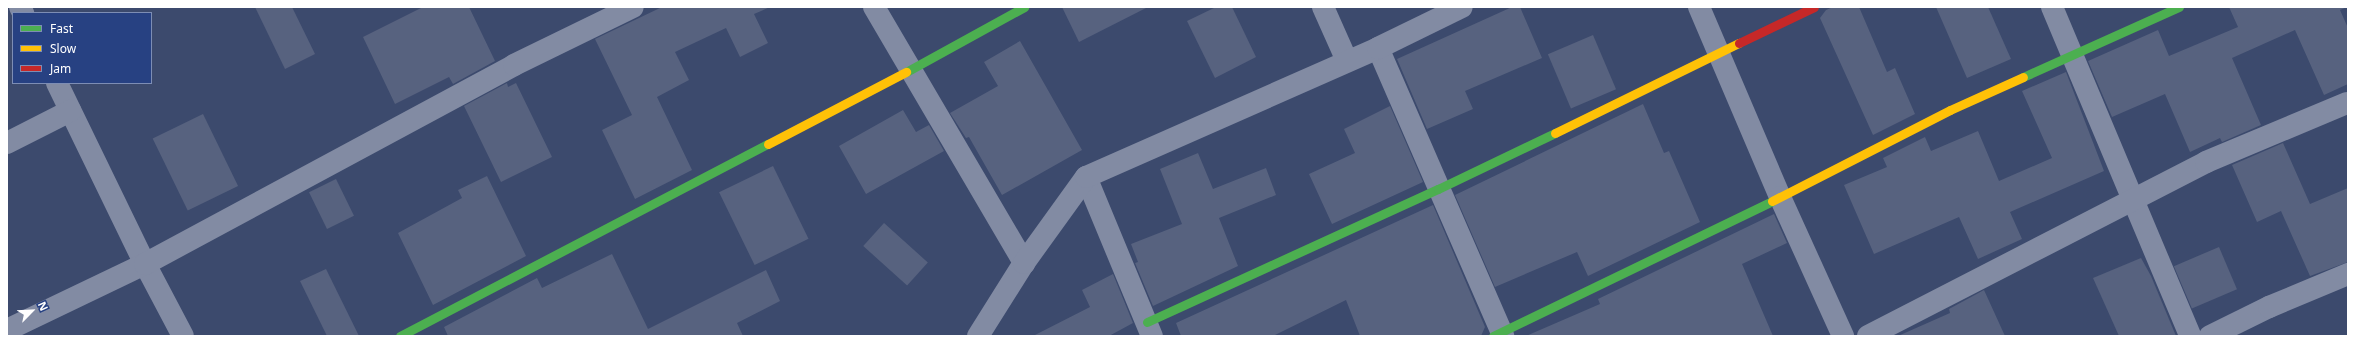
<!DOCTYPE html>
<style>
body{margin:0}
#map{position:relative;width:2355px;height:343px;overflow:hidden;background:#3c4a6d;font-family:"Noto Sans",sans-serif}
div>[style]{position:absolute}
[style*='--x']{left:calc(var(--x)*1px);top:calc(var(--y)*1px);width:calc(var(--w)*1px);rotate:calc(var(--a)*1deg)}
.building>*{inset:0;background:#57627f;transform-origin:0 0}
.street>*{height:22px;margin:-11px;padding:0 11px;transform-origin:11px;border-radius:11px;background:#828ba3}
.fast>*{height:9px;margin:-4.5px;padding:0 4.5px;transform-origin:4.5px;border-radius:4.5px;background:#4caf50}
.slow>*{height:9px;margin:-4.5px;padding:0 4.5px;transform-origin:4.5px;border-radius:4.5px;background:#ffc107}
.jam>*{height:9px;margin:-4.5px;padding:0 4.5px;transform-origin:4.5px;border-radius:4.5px;background:#c62828}
span{translate:-50% -50%;white-space:nowrap;text-align:center;line-height:1.15;-webkit-text-stroke:3px #274182;paint-order:stroke}
.frame{position:absolute;inset:0;border:8px solid #fff;pointer-events:none}
.legend{position:absolute;left:12px;top:12px;width:140px;height:72px;box-sizing:border-box;background:#274182;border:1px solid #7d8db4;margin:0;padding:5px 7px;list-style:none;font-size:12px;color:#fff}
.legend li{display:flex;align-items:center;gap:8px;height:20px}
.legend b{width:20px;border:1px solid #7d8db4}
.north{position:absolute;left:12px;top:291px;width:40px;height:40px;-webkit-text-stroke:3px #274182;paint-order:stroke;rotate:66deg;font-size:11px;font-weight:700;line-height:16px;text-align:center;color:#fff}
.north::after{content:'';display:block;margin:auto;width:14px;height:18px;background:#fff;clip-path:polygon(50% 0,100% 100%,50% 72%,0 100%)}
</style>
<div id="map">
<div class="building">
<i style="clip-path:polygon(255px 7px,292px 7px,315px 54px,285px 69px)"></i>
<i style="clip-path:polygon(423px 7px,469px 7px,495px 61px,453px 84px,449px 77px,395px 104px,363px 37px)"></i>
<i style="clip-path:polygon(662px 7px,770px 7px,754px 14px,768px 43px,740px 57px,726px 28px,675px 52px,689px 80px,657px 97px,692px 170px,635px 199px,602px 130px,632px 115px,595px 39px)"></i>
<i style="clip-path:polygon(1062px 7px,1148px 7px,1079px 42px)"></i>
<i style="clip-path:polygon(1216px 7px,1232px 7px,1256px 57px,1215px 78px,1187px 21px)"></i>
<i style="clip-path:polygon(1512px 7px,1520px 7px,1542px 58px,1465px 91px,1473px 109px,1427px 129px,1397px 59px)"></i>
<i style="clip-path:polygon(1833px 7px,1859px 7px,1887px 72px,1895px 68px,1915px 114px,1873px 135px,1820px 18px,1826px 10px)"></i>
<i style="clip-path:polygon(1936px 7px,1988px 7px,2011px 59px,1967px 78px)"></i>
<i style="clip-path:polygon(2229px 7px,2347px 7px,2340px 10px,2348px 28px,2348px 84px,2324px 95px,2295px 30px,2232px 58px,2261px 125px,2222px 142px,2220px 138px,2190px 152px,2165px 94px,2112px 117px,2088px 61px,2158px 30px,2169px 56px,2238px 27px)"></i>
<i style="left:1593px;top:35px;width:59px;height:49px;rotate:67deg"></i>
<i style="clip-path:polygon(1020px 41px,1082px 150px,1002px 195px,969px 137px,966px 138px,950px 113px,998px 86px,984px 62px)"></i>
<i style="clip-path:polygon(2066px 72px,2104px 171px,2010px 212px,2022px 239px,1978px 259px,1959px 217px,1874px 254px,1844px 185px,1887px 167px,1883px 158px,1925px 137px,1931px 151px,1978px 131px,1999px 181px,2052px 158px,2022px 91px)"></i>
<i style="clip-path:polygon(507px 83px,508px 87px,516px 83px,552px 157px,501px 182px,464px 106px)"></i>
<i style="clip-path:polygon(1643px 104px,1664px 153px,1669px 151px,1700px 222px,1588px 276px,1577px 252px,1495px 287px,1455px 195px)"></i>
<i style="clip-path:polygon(1390px 106px,1423px 182px,1332px 224px,1309px 174px,1355px 153px,1344px 129px)"></i>
<i style="clip-path:polygon(903px 110px,916px 132px,929px 125px,944px 151px,866px 194px,839px 146px)"></i>
<i style="left:203px;top:114px;width:80px;height:56px;rotate:64deg"></i>
<i style="clip-path:polygon(2283px 143px,2310px 204px,2348px 188px,2348px 262px,2310px 276px,2281px 211px,2257px 222px,2232px 165px)"></i>
<i style="clip-path:polygon(1198px 153px,1213px 189px,1266px 168px,1276px 195px,1219px 218px,1238px 266px,1153px 306px,1135px 263px,1138px 262px,1131px 244px,1182px 224px,1160px 169px)"></i>
<i style="left:773px;top:166px;width:81px;height:60px;rotate:64deg"></i>
<i style="clip-path:polygon(487px 176px,526px 256px,433px 305px,398px 233px,462px 198px,458px 190px)"></i>
<i style="left:336px;top:179px;width:41px;height:30px;rotate:64deg"></i>
<i style="clip-path:polygon(1433px 205px,1485px 327px,1481px 336px,1360px 336px,1346px 300px,1273px 336px,1181px 336px,1176px 323px)"></i>
<i style="clip-path:polygon(1774px 214px,1787px 243px,1742px 264px,1773px 336px,1526px 336px,1600px 304px,1598px 299px)"></i>
<i style="left:884px;top:223px;width:59px;height:31px;rotate:42deg"></i>
<i style="left:2219px;top:247px;width:46px;height:49px;rotate:67deg"></i>
<i style="clip-path:polygon(612px 254px,648px 329px,766px 270px,780px 301px,737px 323px,743px 336px,448px 336px,444px 327px,537px 278px,542px 288px)"></i>
<i style="clip-path:polygon(2141px 258px,2151px 276px,2176px 336px,2119px 336px,2093px 278px)"></i>
<i style="clip-path:polygon(326px 269px,359px 336px,327px 336px,300px 281px)"></i>
<i style="clip-path:polygon(1113px 274px,1133px 323px,1109px 336px,1033px 336px,1090px 307px,1082px 290px)"></i>
<i style="clip-path:polygon(1984px 290px,2005px 336px,1898px 336px,1950px 313px,1949px 309px)"></i>
</div>
<div class="street">
<i style="--x:20;--y:7;--w:7;--a:63"></i>
<i style="--x:874;--y:7;--w:297;--a:59.6"></i>
<i style="--x:1323;--y:7;--w:59;--a:66"></i>
<i style="--x:1699;--y:7;--w:207;--a:66.9"></i>
<i style="--x:1780;--y:197;--w:153;--a:65.6"></i>
<i style="--x:2052;--y:7;--w:357;--a:67.2"></i>
<i style="--x:1378;--y:48;--w:314;--a:66.5"></i>
<i style="--x:57;--y:83;--w:201;--a:64.1"></i>
<i style="--x:145;--y:264;--w:81;--a:62.2"></i>
<i style="--x:7;--y:143;--w:71;--a:-26.9"></i>
<i style="--x:1086;--y:177;--w:172;--a:67.5"></i>
<i style="--x:7;--y:330;--w:153;--a:-25.6"></i>
<i style="--x:145;--y:264;--w:419;--a:-28.3"></i>
<i style="--x:514;--y:65;--w:132;--a:-26"></i>
<i style="--x:978;--y:336;--w:86;--a:-57.8"></i>
<i style="--x:1024;--y:263;--w:106;--a:-54.2"></i>
<i style="--x:1086;--y:177;--w:319;--a:-23.8"></i>
<i style="--x:1378;--y:48;--w:93;--a:-26"></i>
<i style="--x:1868;--y:336;--w:380;--a:-27.2"></i>
<i style="--x:2206;--y:162;--w:153;--a:-22.7"></i>
<i style="--x:2210;--y:336;--w:66;--a:-26.2"></i>
<i style="--x:2269;--y:307;--w:86;--a:-22.7"></i>
</div>
<div class="fast">
<i style="--x:906;--y:72;--w:135;--a:-28.8"></i>
<i style="--x:2023;--y:77;--w:171;--a:-24.2"></i>
<i style="--x:1147;--y:322;--w:320;--a:-24.6"></i>
<i style="--x:1438;--y:189;--w:130;--a:-25.6"></i>
<i style="--x:400;--y:336;--w:415;--a:-27.6"></i>
<i style="--x:1493;--y:336;--w:310;--a:-25.8"></i>
</div>
<div class="slow">
<i style="--x:1555;--y:133;--w:205;--a:-26.1"></i>
<i style="--x:768;--y:144;--w:156;--a:-27.6"></i>
<i style="--x:1772;--y:201;--w:200;--a:-27.1"></i>
<i style="--x:1950;--y:110;--w:80;--a:-24.3"></i>
</div>
<div class="jam">
<i style="--x:1739;--y:43;--w:83;--a:-25.6"></i>
</div>
<div class="frame"></div>
<ul class="legend">
<li><b style="height:5px;background:#4caf50"></b>Fast</li>
<li><b style="height:5px;background:#ffc107"></b>Slow</li>
<li><b style="height:5px;background:#c62828"></b>Jam</li>
</ul>
<div class="north">N</div>
</div>
